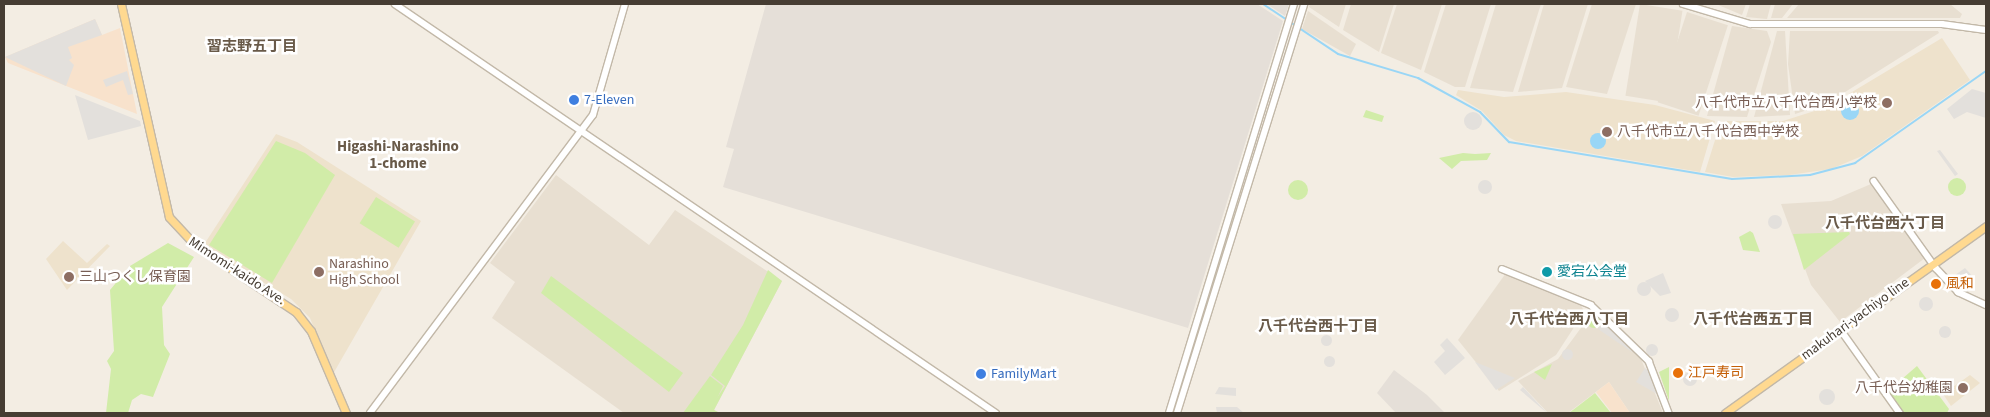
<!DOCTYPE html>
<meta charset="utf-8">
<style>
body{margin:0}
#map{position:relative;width:1990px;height:417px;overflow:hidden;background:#f3ede3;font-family:"Source Sans 3","Noto Sans JP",sans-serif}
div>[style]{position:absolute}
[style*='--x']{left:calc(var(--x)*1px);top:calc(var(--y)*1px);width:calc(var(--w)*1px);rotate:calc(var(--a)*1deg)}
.residential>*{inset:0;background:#e8dfd1;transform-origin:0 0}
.commercial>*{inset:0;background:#f8e2cc}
.industrial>*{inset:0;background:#e5dfd8}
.education>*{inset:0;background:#eee2cc}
.green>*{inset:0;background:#d1eca8;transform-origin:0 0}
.round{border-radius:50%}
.parking>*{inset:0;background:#e3e0dc}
.water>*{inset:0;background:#99d6f6}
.stream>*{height:2px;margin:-1px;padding:0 1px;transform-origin:1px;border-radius:1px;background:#99d6f6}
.roads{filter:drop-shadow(1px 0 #c2b8a8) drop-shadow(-1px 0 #c2b8a8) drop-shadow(0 1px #c2b8a8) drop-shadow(0 -1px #c2b8a8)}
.minor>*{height:5.5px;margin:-2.75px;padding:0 2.75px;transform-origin:2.75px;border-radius:2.75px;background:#fff}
.major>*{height:7px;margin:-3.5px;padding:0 3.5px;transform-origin:3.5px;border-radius:3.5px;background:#ffd990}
.dots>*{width:14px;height:14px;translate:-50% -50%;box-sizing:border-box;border:2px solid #fff;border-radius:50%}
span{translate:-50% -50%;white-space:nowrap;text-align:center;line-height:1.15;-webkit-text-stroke:5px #fff;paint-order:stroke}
.shop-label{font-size:14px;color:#366cbe}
.left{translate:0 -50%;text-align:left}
.education-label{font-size:14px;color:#785e54}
.right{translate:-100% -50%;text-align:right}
.street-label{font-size:14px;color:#463d33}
.culture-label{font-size:14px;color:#0d838f}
.food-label{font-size:14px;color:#c56008}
.neighbourhood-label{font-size:15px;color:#695a49;font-weight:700}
.frame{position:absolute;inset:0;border:5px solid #463d33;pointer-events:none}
</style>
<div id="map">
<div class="residential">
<i style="clip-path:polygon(1310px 4px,1346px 4px,1339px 27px,1309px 7px)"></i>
<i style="clip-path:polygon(1351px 4px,1394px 4px,1379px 52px,1343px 30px)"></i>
<i style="clip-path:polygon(1397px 4px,1442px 4px,1421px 70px,1381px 53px)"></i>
<i style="clip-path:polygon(1446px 4px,1491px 4px,1465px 87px,1455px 87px,1424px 72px)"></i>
<i style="clip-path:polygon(1496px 4px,1541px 4px,1513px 92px,1470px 88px)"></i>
<i style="clip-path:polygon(1544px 4px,1588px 4px,1562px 88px,1518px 92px)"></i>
<i style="clip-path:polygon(1592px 4px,1636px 4px,1607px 94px,1566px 87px)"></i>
<i style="left:1640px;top:4px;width:43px;height:93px;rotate:9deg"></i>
<i style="clip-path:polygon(1716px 4px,1746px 4px,1742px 15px)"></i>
<i style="clip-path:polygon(1750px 4px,1771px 4px,1767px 19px,1746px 17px)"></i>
<i style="clip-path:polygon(1775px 4px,1793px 4px,1782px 18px,1771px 18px)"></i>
<i style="clip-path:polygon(1799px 4px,1950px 4px,1962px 14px,1960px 18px,1787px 18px)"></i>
<i style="clip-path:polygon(1308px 11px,1356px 44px,1350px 56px,1302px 29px)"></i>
<i style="left:1687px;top:12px;width:43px;height:95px;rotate:18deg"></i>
<i style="clip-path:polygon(1732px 26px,1767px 31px,1771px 42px,1747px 117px,1707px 116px)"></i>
<i style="clip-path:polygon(1777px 31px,1785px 31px,1790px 115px,1754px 117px)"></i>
<i style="clip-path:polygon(1790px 31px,1938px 31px,1939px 33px,1826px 104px,1795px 114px,1788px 64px)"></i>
<i style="clip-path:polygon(556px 175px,649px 245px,675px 210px,782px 281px,714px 410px,720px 413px,624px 413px,492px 318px,515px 282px,490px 263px)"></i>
<i style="clip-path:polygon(1871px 184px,1925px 258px,1840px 322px,1811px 285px,1781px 204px,1831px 201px)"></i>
<i style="clip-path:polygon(1506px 273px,1580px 302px,1584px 312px,1556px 355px,1499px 391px,1458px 340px)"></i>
<i style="clip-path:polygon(1592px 313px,1641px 359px,1663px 413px,1630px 413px,1609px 382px,1568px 413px,1548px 413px,1518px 381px,1558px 359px)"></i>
</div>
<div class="commercial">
<i style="clip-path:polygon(95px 19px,102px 35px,120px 28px,137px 114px,8px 63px,5px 57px)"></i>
<i style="clip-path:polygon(1609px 382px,1630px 413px,1612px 413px,1596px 392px)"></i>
</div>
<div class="industrial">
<i style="clip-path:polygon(766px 4px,1257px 4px,1283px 21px,1188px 328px,723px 187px,734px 149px,726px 147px)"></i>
<i style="clip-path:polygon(1267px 4px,1289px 4px,1285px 16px)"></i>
<i style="clip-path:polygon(1394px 370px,1427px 395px,1445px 413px,1396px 413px,1377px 393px)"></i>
</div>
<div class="education">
<i style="clip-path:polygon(1942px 38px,1970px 80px,1862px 156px,1831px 169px,1789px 175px,1733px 177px,1705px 172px,1721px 121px,1783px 121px,1827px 107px)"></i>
<i style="clip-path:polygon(1458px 90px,1504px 97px,1566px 92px,1655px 105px,1715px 121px,1700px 172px,1516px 141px,1504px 135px,1482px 111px,1456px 95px)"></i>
<i style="clip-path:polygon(276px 134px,297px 142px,421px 221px,333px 374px,310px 318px,291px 299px,203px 246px)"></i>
<i style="clip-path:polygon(63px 241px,87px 263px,107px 244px,110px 246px,67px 290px,46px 259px)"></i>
<i style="clip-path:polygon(1970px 375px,1980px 383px,1951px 406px,1943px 394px)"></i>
</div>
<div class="green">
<i style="clip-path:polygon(1366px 110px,1384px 116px,1382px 122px,1363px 117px)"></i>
<i style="clip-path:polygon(276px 141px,305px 153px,335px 175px,272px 283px,209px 245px)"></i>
<i style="clip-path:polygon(1463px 153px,1475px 154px,1491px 153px,1487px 160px,1461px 161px,1452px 169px,1439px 158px)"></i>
<i class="round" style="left:1948px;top:178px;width:18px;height:18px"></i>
<i class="round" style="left:1288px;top:180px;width:20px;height:20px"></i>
<i style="left:376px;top:197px;width:46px;height:31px;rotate:32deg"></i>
<i style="clip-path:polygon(1750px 231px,1753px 233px,1760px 252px,1743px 250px,1739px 237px)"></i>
<i style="clip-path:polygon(1793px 234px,1849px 232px,1850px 234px,1804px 270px)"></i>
<i style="clip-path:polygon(168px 243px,194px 257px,162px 307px,164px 345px,170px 354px,153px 397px,141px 394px,132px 400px,128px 413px,106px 413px,111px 369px,107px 361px,114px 351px,110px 290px,130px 266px)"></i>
<i style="clip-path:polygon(768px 270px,782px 281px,714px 410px,720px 413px,712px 413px,708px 411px,725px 386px,711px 375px,743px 325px)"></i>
<i style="clip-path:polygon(551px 276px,683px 373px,669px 392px,541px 293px)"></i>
<i class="round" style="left:1587px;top:314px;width:14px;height:14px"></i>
<i style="clip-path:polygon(1552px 364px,1545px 380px,1534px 372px)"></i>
<i style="clip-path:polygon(1917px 366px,1949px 409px,1947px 413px,1904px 413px,1888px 391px)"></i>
<i style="clip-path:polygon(1669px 367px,1669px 401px,1659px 372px)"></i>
<i style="clip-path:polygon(710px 376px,723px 386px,710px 413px,683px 413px)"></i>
<i style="clip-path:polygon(1595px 393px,1611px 413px,1569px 413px)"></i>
</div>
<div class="parking">
<i style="clip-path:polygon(95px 19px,102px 35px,68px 47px,72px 58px,69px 60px,74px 65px,66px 86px,5px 57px)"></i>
<i style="clip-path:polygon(127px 71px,133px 94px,128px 95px,123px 80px,106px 87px,103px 80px)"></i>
<i style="clip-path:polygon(1972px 89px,1986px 93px,1986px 118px,1967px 112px,1954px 119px,1947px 109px)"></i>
<i style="clip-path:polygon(75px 95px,140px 121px,141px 126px,88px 140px)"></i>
<i class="round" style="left:1464px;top:112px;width:18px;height:18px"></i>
<i style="clip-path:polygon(1940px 150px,1958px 174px,1955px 176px,1937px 151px)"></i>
<i class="round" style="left:1478px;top:180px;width:14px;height:14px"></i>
<i class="round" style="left:1768px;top:215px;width:14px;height:14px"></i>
<i style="clip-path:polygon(1965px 268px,1974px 278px,1968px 292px,1951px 278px)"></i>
<i style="clip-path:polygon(1663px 273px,1671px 293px,1660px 296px,1645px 281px)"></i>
<i class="round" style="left:1637px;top:282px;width:14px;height:14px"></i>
<i class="round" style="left:1919px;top:297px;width:14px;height:14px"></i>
<i class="round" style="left:1665px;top:308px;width:14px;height:14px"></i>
<i style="clip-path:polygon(1603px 322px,1632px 351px,1632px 352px,1598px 329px)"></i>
<i class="round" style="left:1939px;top:326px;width:12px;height:12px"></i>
<i class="round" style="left:1320.5px;top:334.5px;width:11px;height:11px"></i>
<i style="clip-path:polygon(1447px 338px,1465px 358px,1445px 375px,1434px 362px,1445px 351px,1440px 345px)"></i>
<i class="round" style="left:1646px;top:344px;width:12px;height:12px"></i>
<i class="round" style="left:1561.5px;top:348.5px;width:11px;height:11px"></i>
<i class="round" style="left:1323.5px;top:355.5px;width:11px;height:11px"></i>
<i style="clip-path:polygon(1475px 362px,1515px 378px,1496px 390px)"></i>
<i style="clip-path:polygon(1645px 368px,1650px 372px,1657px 394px,1636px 382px)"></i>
<i class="round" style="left:1683px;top:372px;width:14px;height:14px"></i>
<i style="clip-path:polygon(1219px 387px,1236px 388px,1236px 396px,1215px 394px)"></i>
<i style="clip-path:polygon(1523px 387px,1547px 413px,1520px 390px)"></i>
<i class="round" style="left:1819px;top:389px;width:16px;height:16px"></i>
<i style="clip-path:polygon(1216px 407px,1237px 407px,1244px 413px,1217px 413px)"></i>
</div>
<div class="water">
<i class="round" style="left:1841px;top:102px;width:18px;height:18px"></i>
<i class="round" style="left:1590px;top:133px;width:16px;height:16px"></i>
</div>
<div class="stream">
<i style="--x:1263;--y:4;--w:90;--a:33.7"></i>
<i style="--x:1338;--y:54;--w:84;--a:16.7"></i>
<i style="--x:1418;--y:78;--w:71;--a:28.7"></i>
<i style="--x:1480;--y:112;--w:42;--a:46"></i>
<i style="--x:1509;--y:142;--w:226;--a:9.4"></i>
<i style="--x:1732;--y:179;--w:78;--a:-2.9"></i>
<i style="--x:1810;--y:175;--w:47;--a:-14.9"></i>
<i style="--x:1855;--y:163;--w:160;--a:-35.1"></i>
</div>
<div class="roads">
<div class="minor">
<i style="--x:395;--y:4;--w:727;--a:34.24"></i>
<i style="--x:1683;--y:4;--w:70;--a:16.6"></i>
<i style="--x:1750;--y:24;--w:192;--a:0"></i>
<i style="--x:1942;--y:24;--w:44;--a:7.8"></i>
<i style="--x:1874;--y:181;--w:107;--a:54.5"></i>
<i style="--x:1936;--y:268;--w:33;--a:47"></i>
<i style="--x:1958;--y:292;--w:31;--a:25"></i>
<i style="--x:1502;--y:269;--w:96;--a:22"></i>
<i style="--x:1591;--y:305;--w:81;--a:44"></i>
<i style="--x:1649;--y:361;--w:56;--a:69"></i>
<i style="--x:1841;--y:330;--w:102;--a:54.6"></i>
<i style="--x:370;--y:413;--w:372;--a:-53.2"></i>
<i style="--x:593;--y:115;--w:116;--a:-73.9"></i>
<i style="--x:1169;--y:413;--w:428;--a:-73"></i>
<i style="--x:1177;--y:413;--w:428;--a:-72.7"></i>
</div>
<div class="major">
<i style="--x:121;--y:4;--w:218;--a:77.3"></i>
<i style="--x:169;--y:217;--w:37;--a:47"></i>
<i style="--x:194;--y:244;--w:123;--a:33.7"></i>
<i style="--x:296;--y:312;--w:24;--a:52"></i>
<i style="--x:311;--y:331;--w:89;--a:66.9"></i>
<i style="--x:1725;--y:413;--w:321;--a:-35.6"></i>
</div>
</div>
<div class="dots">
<i style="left:574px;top:100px;background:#3f7fe0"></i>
<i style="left:1887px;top:103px;background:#8d6e63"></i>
<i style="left:1607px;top:132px;background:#8d6e63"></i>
<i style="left:319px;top:272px;background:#8d6e63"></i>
<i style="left:1547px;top:272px;background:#0f9aa8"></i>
<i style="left:69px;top:277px;background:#8d6e63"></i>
<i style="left:1936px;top:284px;background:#e8710a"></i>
<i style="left:1678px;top:373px;background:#e8710a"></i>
<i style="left:981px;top:374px;background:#3f7fe0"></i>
<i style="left:1963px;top:388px;background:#8d6e63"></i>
</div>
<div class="shop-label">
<span class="left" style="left:584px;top:100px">7-Eleven</span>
<span class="left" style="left:991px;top:374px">FamilyMart</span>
</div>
<div class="education-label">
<span class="right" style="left:1877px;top:103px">八千代市立八千代台西小学校</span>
<span class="left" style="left:1617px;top:132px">八千代市立八千代台西中学校</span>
<span class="left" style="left:329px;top:272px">Narashino<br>High School</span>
<span class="left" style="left:79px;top:277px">三山つくし保育園</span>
<span class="right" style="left:1953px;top:388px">八千代台幼稚園</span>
</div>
<div class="street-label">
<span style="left:237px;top:271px;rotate:33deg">Mimomi-kaido Ave.</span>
<span style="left:1855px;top:319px;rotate:-36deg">makuhari-yachiyo line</span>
</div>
<div class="culture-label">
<span class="left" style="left:1557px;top:272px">愛宕公会堂</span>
</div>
<div class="food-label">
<span class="left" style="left:1946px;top:284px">風和</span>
<span class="left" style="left:1688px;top:373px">江戸寿司</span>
</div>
<div class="neighbourhood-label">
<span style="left:252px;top:47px">習志野五丁目</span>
<span style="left:398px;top:155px">Higashi-Narashino<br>1-chome</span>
<span style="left:1885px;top:224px">八千代台西六丁目</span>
<span style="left:1569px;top:320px">八千代台西八丁目</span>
<span style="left:1753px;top:320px">八千代台西五丁目</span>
<span style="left:1318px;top:327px">八千代台西十丁目</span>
</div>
<div class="frame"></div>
</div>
